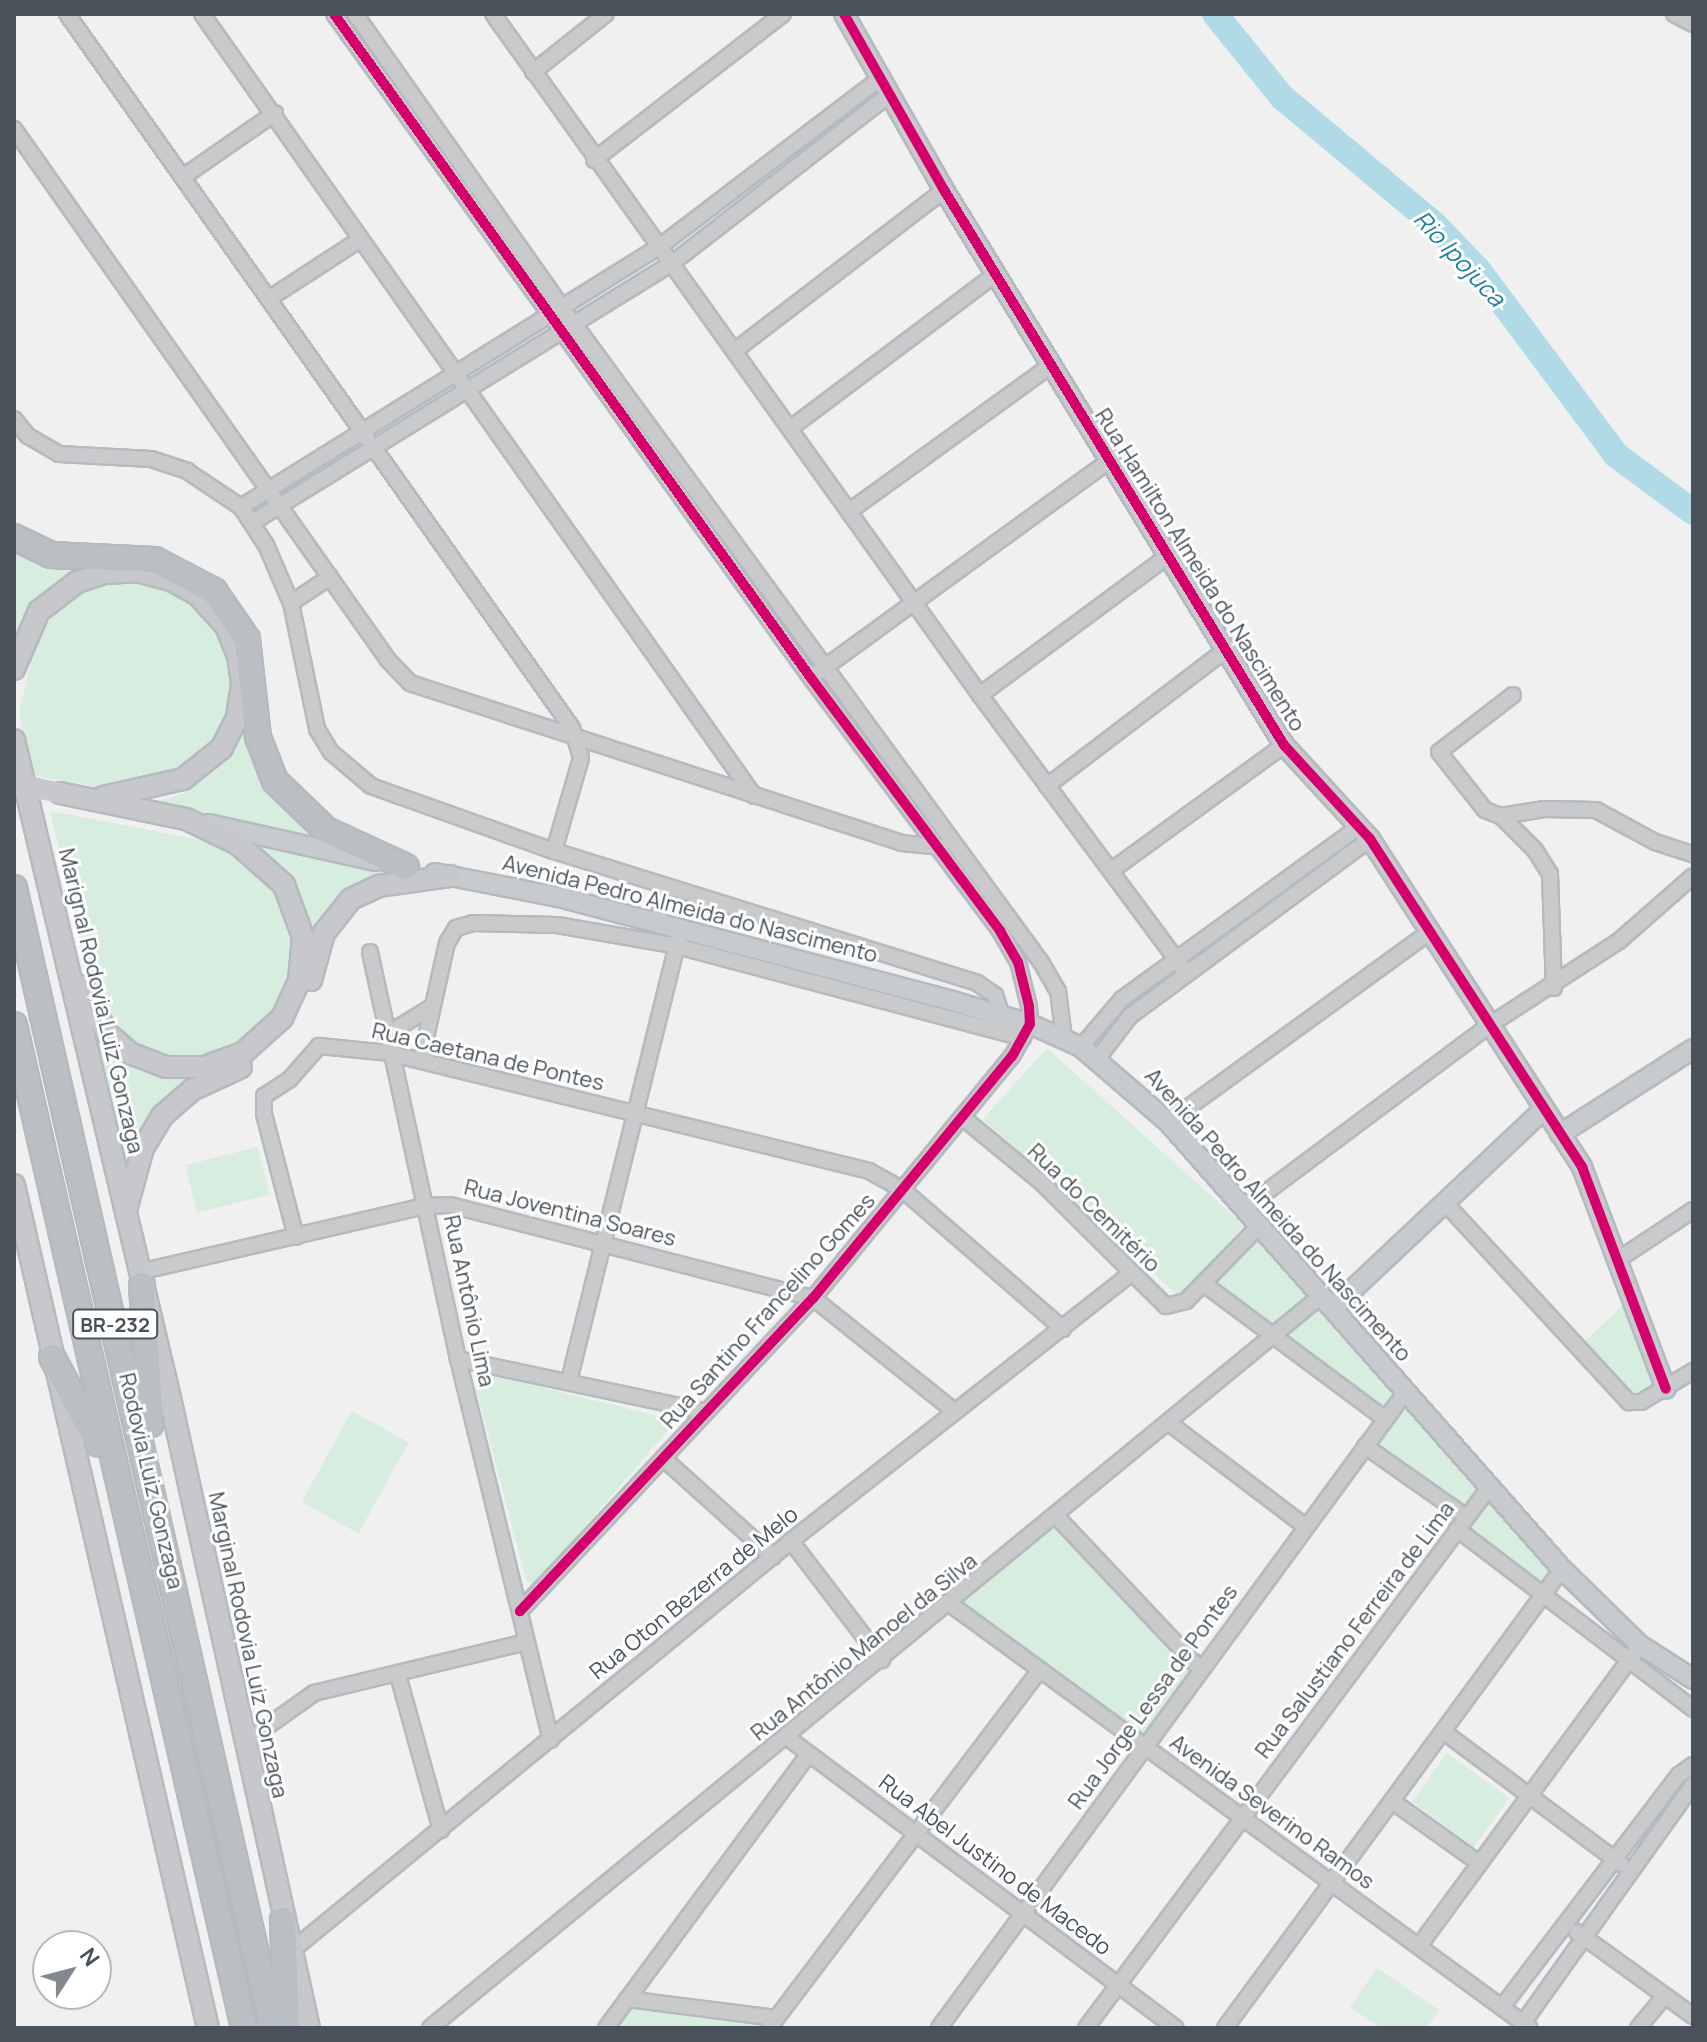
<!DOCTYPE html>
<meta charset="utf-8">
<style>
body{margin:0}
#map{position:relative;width:1707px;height:2042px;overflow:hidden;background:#f0f0f0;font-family:Manrope,sans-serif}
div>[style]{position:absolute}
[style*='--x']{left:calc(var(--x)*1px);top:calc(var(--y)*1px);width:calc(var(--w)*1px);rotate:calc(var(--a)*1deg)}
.green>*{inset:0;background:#d7eddf;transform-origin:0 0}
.river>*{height:26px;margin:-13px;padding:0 13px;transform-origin:13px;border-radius:13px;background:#b0dbe6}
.roads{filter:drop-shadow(2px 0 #b6babe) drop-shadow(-2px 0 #b6babe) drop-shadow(0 2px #b6babe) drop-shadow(0 -2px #b6babe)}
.street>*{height:14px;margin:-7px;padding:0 7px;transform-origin:7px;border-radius:7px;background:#c8cacb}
.secondary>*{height:18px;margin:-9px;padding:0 9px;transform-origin:9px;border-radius:9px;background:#c8cbcd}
.primary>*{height:20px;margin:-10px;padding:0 10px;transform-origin:10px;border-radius:10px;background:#c6c8cb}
.highway>*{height:24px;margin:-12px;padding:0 12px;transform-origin:12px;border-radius:12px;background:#babfc3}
.primary-bridge>*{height:20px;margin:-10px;padding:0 10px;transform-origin:10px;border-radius:10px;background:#c6c8cb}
.cycleway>*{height:10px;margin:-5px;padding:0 5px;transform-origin:5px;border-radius:5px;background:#d6006c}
span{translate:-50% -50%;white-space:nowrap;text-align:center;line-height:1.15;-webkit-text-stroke:6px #fff;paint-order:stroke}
.shield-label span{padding:2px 6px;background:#fff;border:2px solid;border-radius:6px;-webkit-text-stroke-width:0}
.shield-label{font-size:20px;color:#49525a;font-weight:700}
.street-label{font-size:22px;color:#49525a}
.water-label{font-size:24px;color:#1c809a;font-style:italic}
.frame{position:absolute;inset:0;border:16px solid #49525a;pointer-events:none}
.north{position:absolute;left:32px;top:1930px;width:80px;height:80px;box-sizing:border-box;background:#fff;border:2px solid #b6babd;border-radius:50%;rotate:54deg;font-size:22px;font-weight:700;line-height:32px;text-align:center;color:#49525a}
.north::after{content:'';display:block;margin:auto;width:28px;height:36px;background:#83898e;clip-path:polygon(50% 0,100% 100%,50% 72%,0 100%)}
</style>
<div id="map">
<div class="green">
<i style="clip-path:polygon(14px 541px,117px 563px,52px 587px,32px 610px,14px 650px)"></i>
<i style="clip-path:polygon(131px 577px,172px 587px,195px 600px,231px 644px,236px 689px,223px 735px,194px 765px,156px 781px,109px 789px,32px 775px,19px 713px,37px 635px,63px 604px,100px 583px)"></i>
<i style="clip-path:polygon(248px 708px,262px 775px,323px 840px,150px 804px,184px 793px,213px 771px,242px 730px)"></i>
<i style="clip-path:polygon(50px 811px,216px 843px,260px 871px,281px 895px,295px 932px,295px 979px,274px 1020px,243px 1046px,205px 1059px,156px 1055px,114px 1030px,93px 994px)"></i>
<i style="clip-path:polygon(247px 840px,407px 875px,367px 882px,308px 961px,309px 922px,301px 897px,279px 865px)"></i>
<i style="clip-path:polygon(86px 1008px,125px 1058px,232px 1066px,193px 1083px,125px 1193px)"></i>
<i style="left:1047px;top:1048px;width:265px;height:96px;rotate:42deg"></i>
<i style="left:258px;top:1147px;width:49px;height:75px;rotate:76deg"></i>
<i style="clip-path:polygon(1260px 1225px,1568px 1568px,1545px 1598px,1457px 1533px,1466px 1520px,1368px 1443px,1384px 1422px,1204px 1284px)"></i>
<i style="clip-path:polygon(1628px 1300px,1660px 1395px,1639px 1409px,1578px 1348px)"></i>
<i style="clip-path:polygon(488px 1374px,666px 1418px,673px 1425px,533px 1586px,526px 1580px,475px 1385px)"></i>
<i style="left:352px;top:1411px;width:65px;height:104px;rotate:29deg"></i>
<i style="clip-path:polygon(1057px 1517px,1201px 1670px,1144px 1746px,950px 1604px)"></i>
<i style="left:1447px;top:1753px;width:77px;height:60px;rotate:36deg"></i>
<i style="clip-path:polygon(1377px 1968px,1439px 2010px,1427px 2028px,1381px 2028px,1350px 2007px)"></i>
<i style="clip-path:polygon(632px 2006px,761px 2024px,758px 2028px,617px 2028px)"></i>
</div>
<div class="river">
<i style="--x:1215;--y:14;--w:107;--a:51.1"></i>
<i style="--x:1282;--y:97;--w:199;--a:39.9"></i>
<i style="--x:1435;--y:225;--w:64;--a:46.3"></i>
<i style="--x:1479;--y:271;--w:229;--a:53.3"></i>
<i style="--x:1616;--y:455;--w:96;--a:36.5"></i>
</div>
<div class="roads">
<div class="street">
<i style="--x:67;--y:14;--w:875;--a:54.73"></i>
<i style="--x:572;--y:728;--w:31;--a:73"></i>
<i style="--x:581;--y:758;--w:97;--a:106.2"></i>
<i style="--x:202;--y:14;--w:957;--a:54.78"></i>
<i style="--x:334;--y:14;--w:818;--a:54.31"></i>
<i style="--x:811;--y:678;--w:316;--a:53.2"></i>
<i style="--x:1000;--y:931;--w:36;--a:60"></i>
<i style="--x:1018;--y:962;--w:45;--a:76"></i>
<i style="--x:1029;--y:1006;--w:18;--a:87"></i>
<i style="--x:1030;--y:1024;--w:37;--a:119"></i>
<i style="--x:1012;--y:1056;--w:313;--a:129.4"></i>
<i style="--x:813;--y:1298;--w:429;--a:133.1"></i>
<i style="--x:355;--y:14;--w:380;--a:54.8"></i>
<i style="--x:574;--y:324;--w:791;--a:53.8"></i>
<i style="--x:1041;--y:962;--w:34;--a:60"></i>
<i style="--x:1058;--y:991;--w:47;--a:82.7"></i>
<i style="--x:493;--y:14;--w:837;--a:54.43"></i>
<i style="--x:980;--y:695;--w:347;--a:53.4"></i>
<i style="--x:1674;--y:14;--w:21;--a:28"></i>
<i style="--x:533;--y:72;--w:93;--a:-38.5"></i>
<i style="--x:14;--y:129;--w:649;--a:54.84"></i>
<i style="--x:388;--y:660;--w:32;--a:46"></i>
<i style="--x:410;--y:683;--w:517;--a:18.01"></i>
<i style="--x:902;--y:843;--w:39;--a:6"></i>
<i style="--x:594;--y:160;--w:239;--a:-37.7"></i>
<i style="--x:183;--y:177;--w:112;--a:-34.8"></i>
<i style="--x:270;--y:298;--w:108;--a:-33"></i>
<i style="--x:737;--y:349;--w:261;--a:-37.5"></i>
<i style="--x:14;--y:419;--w:22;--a:51"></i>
<i style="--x:28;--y:436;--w:36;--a:30"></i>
<i style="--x:59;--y:454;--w:92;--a:3.1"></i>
<i style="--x:151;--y:459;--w:38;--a:18"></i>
<i style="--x:187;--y:471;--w:65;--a:33.7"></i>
<i style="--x:241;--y:507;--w:45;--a:56.7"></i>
<i style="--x:266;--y:545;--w:63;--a:66.7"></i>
<i style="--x:291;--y:603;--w:129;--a:78.3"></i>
<i style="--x:317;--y:729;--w:27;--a:59"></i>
<i style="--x:331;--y:752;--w:52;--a:40.4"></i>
<i style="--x:371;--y:786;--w:194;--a:19.6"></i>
<i style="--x:554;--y:851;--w:443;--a:17.3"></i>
<i style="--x:977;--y:983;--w:22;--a:34"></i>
<i style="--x:995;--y:995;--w:20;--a:72"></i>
<i style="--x:792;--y:427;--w:255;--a:-36.9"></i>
<i style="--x:241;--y:507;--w:492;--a:-31.9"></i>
<i style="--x:659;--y:247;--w:279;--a:-37.3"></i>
<i style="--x:851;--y:510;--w:246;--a:-35.9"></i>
<i style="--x:253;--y:522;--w:491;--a:-31.7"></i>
<i style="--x:671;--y:264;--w:276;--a:-37.8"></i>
<i style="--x:291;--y:603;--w:47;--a:-33.7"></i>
<i style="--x:817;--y:673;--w:361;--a:-36"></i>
<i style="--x:980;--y:695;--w:234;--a:-36.5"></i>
<i style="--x:1513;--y:695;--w:93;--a:142.4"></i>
<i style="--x:1439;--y:752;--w:74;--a:51.6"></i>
<i style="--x:1485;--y:810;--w:17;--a:21"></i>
<i style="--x:1501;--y:816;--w:44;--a:-9.2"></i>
<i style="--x:1544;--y:809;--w:52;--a:1.1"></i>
<i style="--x:1596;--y:810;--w:67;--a:28.5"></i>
<i style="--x:1655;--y:842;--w:40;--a:18"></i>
<i style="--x:1047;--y:786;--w:223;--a:-37.3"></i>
<i style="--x:1501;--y:816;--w:48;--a:45"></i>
<i style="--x:1535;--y:850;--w:28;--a:58"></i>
<i style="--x:1550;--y:874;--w:114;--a:88"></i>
<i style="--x:1112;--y:870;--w:213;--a:-36"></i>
<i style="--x:657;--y:923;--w:38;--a:-75"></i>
<i style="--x:370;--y:952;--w:416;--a:77.8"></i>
<i style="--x:458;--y:1359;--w:392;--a:76.3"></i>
<i style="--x:386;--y:1035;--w:55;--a:-31.7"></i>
<i style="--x:1081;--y:1047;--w:63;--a:-49.5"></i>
<i style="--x:1122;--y:999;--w:294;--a:-36"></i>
<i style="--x:1098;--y:1058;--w:53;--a:-52.7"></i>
<i style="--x:1130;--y:1016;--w:298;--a:-36.4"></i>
<i style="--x:421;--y:1060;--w:120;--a:-77.5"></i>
<i style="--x:447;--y:943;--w:17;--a:-59"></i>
<i style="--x:456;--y:928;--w:18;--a:-16"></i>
<i style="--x:473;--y:923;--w:84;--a:1.4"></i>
<i style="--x:557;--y:925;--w:122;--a:9.9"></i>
<i style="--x:677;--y:946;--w:358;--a:14.9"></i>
<i style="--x:962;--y:1117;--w:104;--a:39.5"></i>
<i style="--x:1042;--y:1183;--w:175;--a:44.8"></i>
<i style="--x:1166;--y:1306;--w:21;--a:-14"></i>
<i style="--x:1186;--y:1301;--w:106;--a:-45.8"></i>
<i style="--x:1168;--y:1122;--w:325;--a:-36"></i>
<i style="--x:1446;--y:1204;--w:270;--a:47.3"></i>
<i style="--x:1629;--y:1402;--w:12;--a:0"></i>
<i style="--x:1641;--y:1402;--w:61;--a:-30.8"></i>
<i style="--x:1245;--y:1208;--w:307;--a:-36.8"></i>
<i style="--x:1491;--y:1024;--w:153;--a:-33"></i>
<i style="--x:1619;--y:941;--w:98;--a:-41.3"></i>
<i style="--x:296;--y:1237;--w:127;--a:-104.6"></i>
<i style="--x:264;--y:1114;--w:18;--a:-90"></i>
<i style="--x:264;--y:1096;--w:31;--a:-33"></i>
<i style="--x:290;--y:1079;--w:44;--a:-48.7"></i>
<i style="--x:319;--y:1046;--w:70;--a:5.7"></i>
<i style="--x:389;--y:1053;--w:494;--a:13.8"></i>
<i style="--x:869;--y:1171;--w:39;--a:29"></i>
<i style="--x:903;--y:1190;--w:212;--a:41"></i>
<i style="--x:1619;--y:1259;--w:89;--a:-33.5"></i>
<i style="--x:139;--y:1272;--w:294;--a:-13"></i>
<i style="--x:425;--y:1206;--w:25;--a:-2"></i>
<i style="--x:450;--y:1205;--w:375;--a:14.4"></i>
<i style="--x:813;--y:1298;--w:181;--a:38.7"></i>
<i style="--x:1204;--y:1284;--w:226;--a:36.7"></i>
<i style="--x:458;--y:1359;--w:250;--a:12"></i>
<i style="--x:569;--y:1381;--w:456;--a:-76.1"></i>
<i style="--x:1169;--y:1423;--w:172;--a:37.2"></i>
<i style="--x:1365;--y:1446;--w:123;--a:35.1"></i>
<i style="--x:663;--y:1458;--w:148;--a:42"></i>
<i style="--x:1057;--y:1517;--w:210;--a:46.7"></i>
<i style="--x:1457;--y:1529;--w:297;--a:37.3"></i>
<i style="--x:791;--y:1541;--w:150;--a:52.6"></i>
<i style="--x:950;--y:1604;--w:718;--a:36.17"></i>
<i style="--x:398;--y:1675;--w:161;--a:74.5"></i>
<i style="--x:1444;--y:1732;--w:221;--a:36.7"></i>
<i style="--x:788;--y:1738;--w:484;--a:36.8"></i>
<i style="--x:244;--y:1743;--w:86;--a:-35.5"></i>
<i style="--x:314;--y:1693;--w:218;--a:-13.5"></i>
<i style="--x:1392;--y:1801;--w:107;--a:35.5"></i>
<i style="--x:1577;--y:1932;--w:143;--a:35.9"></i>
<i style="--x:1419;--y:1946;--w:373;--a:-53.7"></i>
<i style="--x:290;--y:1952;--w:648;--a:-39.36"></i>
<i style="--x:791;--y:1541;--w:432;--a:-38.2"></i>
<i style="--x:627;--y:1999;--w:150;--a:7.3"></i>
<i style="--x:1502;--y:2007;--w:292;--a:-52.7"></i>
<i style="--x:1679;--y:1775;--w:17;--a:-36"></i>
<i style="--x:1523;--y:2023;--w:292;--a:-54.5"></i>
<i style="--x:430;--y:2028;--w:1155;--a:-39.41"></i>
<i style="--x:606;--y:2028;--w:341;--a:-53.5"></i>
<i style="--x:769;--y:2028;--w:449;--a:-52.9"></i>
<i style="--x:939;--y:2028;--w:788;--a:-53.73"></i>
<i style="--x:1086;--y:2028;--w:672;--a:-53.28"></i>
<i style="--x:1225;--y:2028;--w:569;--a:-53.71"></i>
<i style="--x:1638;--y:2028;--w:40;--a:-50"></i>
</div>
<div class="secondary">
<i style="--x:844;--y:14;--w:202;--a:60.4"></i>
<i style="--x:944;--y:190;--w:651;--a:58.51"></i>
<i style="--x:1284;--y:745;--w:127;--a:47.5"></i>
<i style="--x:1370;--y:839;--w:391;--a:57.1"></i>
<i style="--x:1582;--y:1167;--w:237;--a:69.3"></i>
<i style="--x:209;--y:824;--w:170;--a:12.6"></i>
<i style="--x:435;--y:873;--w:126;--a:11"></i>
<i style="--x:559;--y:897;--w:407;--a:14.8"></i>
<i style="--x:952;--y:1001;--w:81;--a:16.4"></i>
<i style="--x:1030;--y:1024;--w:56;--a:24.3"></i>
<i style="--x:1081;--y:1047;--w:115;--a:40.8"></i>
<i style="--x:1168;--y:1122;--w:596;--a:48.61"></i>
<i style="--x:1562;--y:1569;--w:109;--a:44.3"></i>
<i style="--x:1640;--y:1645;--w:63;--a:32.7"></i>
<i style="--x:1560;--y:1134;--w:158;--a:-32.6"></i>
<i style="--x:1333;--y:1308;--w:290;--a:-43.3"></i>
</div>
<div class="primary">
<i style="--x:14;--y:669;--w:63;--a:-66.7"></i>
<i style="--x:39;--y:611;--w:48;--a:-37.3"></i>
<i style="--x:77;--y:582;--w:28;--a:-18"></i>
<i style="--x:104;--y:573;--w:33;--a:-3"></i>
<i style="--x:137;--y:571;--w:35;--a:15"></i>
<i style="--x:171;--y:580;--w:31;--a:29"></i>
<i style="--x:198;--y:595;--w:42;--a:47.9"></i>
<i style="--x:226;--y:626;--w:31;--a:68"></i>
<i style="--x:238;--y:655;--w:30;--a:82"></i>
<i style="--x:242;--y:685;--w:33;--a:99"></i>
<i style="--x:237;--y:718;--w:34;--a:117"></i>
<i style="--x:222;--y:748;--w:50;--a:141.5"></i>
<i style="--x:183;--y:779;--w:82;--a:167.3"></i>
<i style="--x:14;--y:740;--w:676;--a:76.66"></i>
<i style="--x:170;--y:1398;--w:645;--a:77.56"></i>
<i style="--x:60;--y:793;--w:129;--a:11.7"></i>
<i style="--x:186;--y:819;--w:58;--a:25.7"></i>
<i style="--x:238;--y:844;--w:62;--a:41.7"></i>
<i style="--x:284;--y:885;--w:55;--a:69.9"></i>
<i style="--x:303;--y:937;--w:44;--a:95.2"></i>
<i style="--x:299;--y:981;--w:41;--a:114.7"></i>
<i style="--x:282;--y:1018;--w:52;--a:138.1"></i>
<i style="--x:243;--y:1053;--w:41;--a:160.3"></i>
<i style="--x:204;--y:1067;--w:38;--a:180"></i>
<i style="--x:166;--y:1067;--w:39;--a:-159"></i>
<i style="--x:130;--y:1053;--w:32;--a:-139"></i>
<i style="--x:106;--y:1032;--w:51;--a:-115.6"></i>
<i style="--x:311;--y:980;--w:49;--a:-74.5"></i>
<i style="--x:324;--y:933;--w:43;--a:-51.5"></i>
<i style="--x:351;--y:899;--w:31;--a:-25"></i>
<i style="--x:379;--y:886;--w:72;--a:-8"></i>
<i style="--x:14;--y:1185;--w:865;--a:77.04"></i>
<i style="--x:126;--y:1210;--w:64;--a:-74.7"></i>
<i style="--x:143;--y:1148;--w:37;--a:-59"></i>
<i style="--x:162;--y:1116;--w:40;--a:-41"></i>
<i style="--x:192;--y:1090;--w:54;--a:-25.1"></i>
</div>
<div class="highway">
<i style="--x:14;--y:537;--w:41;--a:25.9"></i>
<i style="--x:51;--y:555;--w:104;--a:2.8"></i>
<i style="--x:155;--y:560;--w:67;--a:27.7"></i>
<i style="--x:214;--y:591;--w:58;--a:55.5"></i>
<i style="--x:247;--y:639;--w:99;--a:83.6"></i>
<i style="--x:258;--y:737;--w:47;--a:68.9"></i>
<i style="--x:275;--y:781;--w:71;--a:43.9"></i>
<i style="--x:326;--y:830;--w:88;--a:24.8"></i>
<i style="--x:14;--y:888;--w:1169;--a:77.2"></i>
<i style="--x:14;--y:1025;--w:1029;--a:77.08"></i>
<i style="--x:142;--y:1285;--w:139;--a:86.3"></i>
<i style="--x:52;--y:1357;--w:98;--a:61.9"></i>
<i style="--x:283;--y:1920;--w:108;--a:87.9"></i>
</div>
</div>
<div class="primary-bridge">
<i style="--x:14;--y:783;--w:47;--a:12.3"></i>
</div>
<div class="cycleway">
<i style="--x:334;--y:14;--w:818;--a:54.31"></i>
<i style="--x:811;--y:678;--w:316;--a:53.2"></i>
<i style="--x:1000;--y:931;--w:36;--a:60"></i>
<i style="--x:1018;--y:962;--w:45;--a:76"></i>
<i style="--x:1029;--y:1006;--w:18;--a:87"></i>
<i style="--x:1030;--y:1024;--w:37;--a:119"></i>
<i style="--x:1012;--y:1056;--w:313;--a:129.4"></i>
<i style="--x:813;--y:1298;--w:429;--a:133.1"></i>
<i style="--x:844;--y:14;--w:202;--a:60.4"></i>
<i style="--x:944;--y:190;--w:651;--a:58.51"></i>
<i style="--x:1284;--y:745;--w:127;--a:47.5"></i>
<i style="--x:1370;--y:839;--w:391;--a:57.1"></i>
<i style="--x:1582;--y:1167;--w:237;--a:69.3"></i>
</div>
<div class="shield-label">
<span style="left:115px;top:1324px">BR-232</span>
</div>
<div class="street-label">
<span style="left:1200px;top:570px;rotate:58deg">Rua Hamilton Almeida do Nascimento</span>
<span style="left:690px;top:909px;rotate:14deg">Avenida Pedro Almeida do Nascimento</span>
<span style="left:101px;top:1001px;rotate:77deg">Marignal Rodovia Luiz Gonzaga</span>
<span style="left:488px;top:1057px;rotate:13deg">Rua Caetana de Pontes</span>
<span style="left:1094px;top:1208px;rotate:44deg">Rua do Cemitério</span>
<span style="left:570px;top:1213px;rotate:14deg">Rua Joventina Soares</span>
<span style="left:1278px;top:1215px;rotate:48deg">Avenida Pedro Almeida do Nascimento</span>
<span style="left:469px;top:1301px;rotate:78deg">Rua Antônio Lima</span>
<span style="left:768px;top:1311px;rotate:-48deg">Rua Santino Francelino Gomes</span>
<span style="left:151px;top:1481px;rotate:77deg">Rodovia Luiz Gonzaga</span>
<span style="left:694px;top:1593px;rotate:-39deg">Rua Oton Bezerra de Melo</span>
<span style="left:1355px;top:1630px;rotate:-53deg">Rua Salustiano Ferreira de Lima</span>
<span style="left:248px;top:1645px;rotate:78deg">Marginal Rodovia Luiz Gonzaga</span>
<span style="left:864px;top:1647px;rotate:-39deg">Rua Antônio Manoel da Silva</span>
<span style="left:1153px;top:1697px;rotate:-54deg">Rua Jorge Lessa de Pontes</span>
<span style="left:1272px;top:1812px;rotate:36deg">Avenida Severino Ramos</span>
<span style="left:995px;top:1865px;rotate:37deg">Rua Abel Justino de Macedo</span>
</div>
<div class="water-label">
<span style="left:1460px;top:258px;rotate:47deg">Rio Ipojuca</span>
</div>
<div class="frame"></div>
<div class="north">N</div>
</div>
